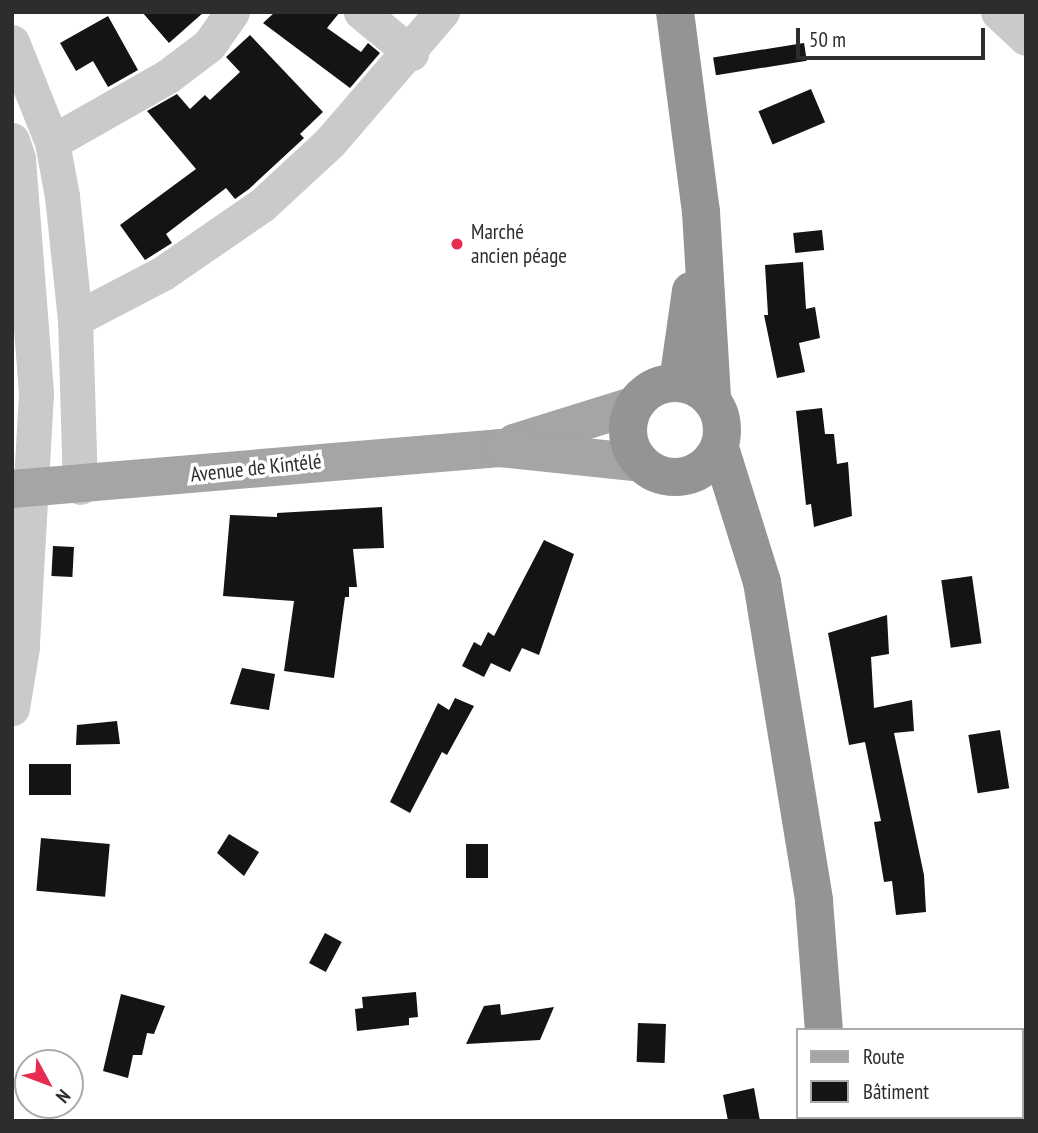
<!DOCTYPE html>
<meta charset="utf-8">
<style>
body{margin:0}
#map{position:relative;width:1038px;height:1133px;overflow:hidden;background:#fff;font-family:"PT Sans Narrow",sans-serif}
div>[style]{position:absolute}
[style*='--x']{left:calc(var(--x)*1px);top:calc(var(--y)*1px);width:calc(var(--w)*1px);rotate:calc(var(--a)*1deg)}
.building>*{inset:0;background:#141414;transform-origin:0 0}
.minor>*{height:35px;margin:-17.5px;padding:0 17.5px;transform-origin:17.5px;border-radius:17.5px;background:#cacaca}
.major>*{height:38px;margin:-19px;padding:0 19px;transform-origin:19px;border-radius:19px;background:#a5a5a5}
.highway>*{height:38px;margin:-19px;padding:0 19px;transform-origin:19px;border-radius:19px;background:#949494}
.highway>.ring{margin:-19px;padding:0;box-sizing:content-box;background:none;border:38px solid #949494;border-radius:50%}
.dots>*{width:19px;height:19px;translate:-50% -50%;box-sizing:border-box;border:4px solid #fff;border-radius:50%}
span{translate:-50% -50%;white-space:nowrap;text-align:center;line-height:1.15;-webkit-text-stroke:7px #fff;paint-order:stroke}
.poi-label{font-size:21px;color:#2d2d2d}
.left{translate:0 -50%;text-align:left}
.street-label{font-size:21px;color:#2d2d2d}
.frame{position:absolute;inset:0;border:14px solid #2d2d2d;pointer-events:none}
.legend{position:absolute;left:796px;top:1028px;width:228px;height:91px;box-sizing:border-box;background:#fff;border:2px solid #ababab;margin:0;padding:9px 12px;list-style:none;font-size:21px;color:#2d2d2d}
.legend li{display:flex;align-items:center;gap:14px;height:35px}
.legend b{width:35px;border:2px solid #ababab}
.north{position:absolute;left:14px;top:1049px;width:70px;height:70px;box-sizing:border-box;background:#fff;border:2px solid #ababab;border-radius:50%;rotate:131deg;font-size:19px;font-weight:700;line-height:28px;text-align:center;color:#2d2d2d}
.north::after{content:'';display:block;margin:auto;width:24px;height:32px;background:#e62c50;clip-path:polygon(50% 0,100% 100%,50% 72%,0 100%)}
.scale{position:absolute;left:796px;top:28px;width:189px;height:32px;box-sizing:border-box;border:4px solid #2d2d2d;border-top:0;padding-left:9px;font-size:21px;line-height:24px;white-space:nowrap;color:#2d2d2d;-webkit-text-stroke:5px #fff;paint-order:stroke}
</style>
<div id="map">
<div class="building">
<i style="clip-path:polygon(142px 12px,204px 12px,169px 43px)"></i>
<i style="clip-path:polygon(275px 12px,340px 12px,327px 28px,361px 52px,368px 43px,380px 53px,350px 88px,263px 23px)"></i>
<i style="clip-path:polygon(108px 16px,138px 70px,108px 87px,93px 61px,76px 71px,60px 43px)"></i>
<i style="clip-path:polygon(250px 35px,323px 112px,300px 134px,304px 138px,249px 189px,235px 199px,226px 188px,166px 234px,172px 243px,145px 260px,120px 225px,196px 169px,147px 111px,177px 94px,190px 109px,205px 95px,210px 100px,240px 72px,226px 57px)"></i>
<i style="left:804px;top:43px;width:18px;height:92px;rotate:81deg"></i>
<i style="left:811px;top:89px;width:36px;height:57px;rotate:67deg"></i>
<i style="left:822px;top:230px;width:20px;height:29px;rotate:84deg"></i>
<i style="clip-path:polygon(803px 262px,806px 309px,815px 307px,820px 338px,799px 343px,805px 372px,777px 378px,764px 315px,768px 315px,765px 265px)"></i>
<i style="clip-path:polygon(822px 408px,825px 434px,834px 434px,837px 464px,848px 462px,852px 516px,814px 527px,811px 504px,806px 505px,796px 411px)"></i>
<i style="clip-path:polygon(382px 507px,384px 548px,353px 549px,357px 587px,349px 587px,349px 597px,345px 597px,334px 678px,284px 671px,294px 601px,223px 596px,230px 515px,277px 517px,277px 513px)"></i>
<i style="clip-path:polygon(544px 540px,574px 554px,539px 655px,522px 648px,510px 672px,491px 663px,484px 677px,462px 666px,474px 642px,481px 646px,488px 632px,494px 636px)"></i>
<i style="left:53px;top:546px;width:21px;height:30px;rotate:3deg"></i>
<i style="left:972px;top:576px;width:68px;height:31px;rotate:82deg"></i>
<i style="clip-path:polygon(887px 615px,889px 654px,871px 657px,874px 708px,912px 700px,914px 731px,894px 733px,924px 875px,926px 912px,896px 915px,892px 881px,884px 882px,874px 822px,881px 821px,865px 742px,849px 745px,828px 633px)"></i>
<i style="clip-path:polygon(242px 668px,275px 674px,269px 710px,230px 704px)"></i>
<i style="clip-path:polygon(455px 698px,474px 706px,447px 755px,442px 752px,410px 813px,390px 802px,438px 703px,449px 710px)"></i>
<i style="clip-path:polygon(117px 721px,120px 744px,76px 745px,77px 725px)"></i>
<i style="left:1000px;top:730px;width:59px;height:32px;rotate:81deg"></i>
<i style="left:71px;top:764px;width:31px;height:42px;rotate:90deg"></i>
<i style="clip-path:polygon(229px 834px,259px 852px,244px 876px,217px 853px)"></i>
<i style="left:41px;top:838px;width:69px;height:53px;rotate:5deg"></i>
<i style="left:488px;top:844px;width:34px;height:22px;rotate:90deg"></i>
<i style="left:325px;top:933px;width:19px;height:34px;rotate:28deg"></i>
<i style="clip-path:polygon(416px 992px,418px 1017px,409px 1018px,409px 1025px,357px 1031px,355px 1009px,363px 1008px,362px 997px)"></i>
<i style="clip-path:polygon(121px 994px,165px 1006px,154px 1034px,147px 1033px,142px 1055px,133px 1055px,128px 1078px,103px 1071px)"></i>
<i style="clip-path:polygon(500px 1004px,501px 1015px,554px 1007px,540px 1040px,466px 1044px,484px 1006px)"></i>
<i style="left:638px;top:1023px;width:28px;height:39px;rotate:2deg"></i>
<i style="clip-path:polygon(754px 1088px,760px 1121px,728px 1121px,723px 1095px)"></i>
</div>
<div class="minor">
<i style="--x:361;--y:12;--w:65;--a:39.4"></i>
<i style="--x:998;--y:12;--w:38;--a:43"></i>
<i style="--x:12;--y:42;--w:108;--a:68.2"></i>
<i style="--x:52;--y:142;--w:55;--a:79.5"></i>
<i style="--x:62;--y:196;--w:124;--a:84"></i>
<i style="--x:75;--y:319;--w:168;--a:88.3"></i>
<i style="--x:12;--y:140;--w:20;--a:72"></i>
<i style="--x:18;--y:159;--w:235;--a:85.6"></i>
<i style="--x:36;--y:393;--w:254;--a:93.2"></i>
<i style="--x:22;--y:647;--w:62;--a:99.3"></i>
<i style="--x:52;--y:142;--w:133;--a:-29.6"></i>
<i style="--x:168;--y:76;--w:51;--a:-37.1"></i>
<i style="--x:209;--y:45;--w:40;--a:-55.1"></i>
<i style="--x:75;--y:319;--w:99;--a:-27.6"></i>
<i style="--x:163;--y:273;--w:120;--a:-34.5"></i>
<i style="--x:262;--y:205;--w:93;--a:-42.8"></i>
<i style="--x:330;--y:142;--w:172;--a:-49.3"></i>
</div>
<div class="major">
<i style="--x:514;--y:443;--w:127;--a:-17.4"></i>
<i style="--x:12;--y:489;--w:489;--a:-4.8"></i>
<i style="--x:499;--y:448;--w:143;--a:6"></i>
</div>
<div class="highway">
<i style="--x:675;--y:12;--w:202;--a:82.6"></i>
<i style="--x:701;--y:212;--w:187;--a:86.6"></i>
<i style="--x:678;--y:382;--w:92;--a:-81.9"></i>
<i class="ring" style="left:628px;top:383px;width:56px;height:56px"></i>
<i style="--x:720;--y:448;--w:140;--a:72.6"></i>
<i style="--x:762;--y:582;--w:323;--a:80.7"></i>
<i style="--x:814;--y:901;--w:129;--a:85.6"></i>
<i style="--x:836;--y:1117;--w:4;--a:76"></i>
</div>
<div class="dots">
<i style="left:457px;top:244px;background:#e62c50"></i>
</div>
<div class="poi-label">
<span class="left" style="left:471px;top:244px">Marché<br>ancien péage</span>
</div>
<div class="street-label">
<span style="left:256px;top:468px;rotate:-6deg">Avenue de Kintélé</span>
</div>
<div class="frame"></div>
<ul class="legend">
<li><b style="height:9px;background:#a5a5a5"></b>Route</li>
<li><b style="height:19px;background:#141414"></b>Bâtiment</li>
</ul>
<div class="north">N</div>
<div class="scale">50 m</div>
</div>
